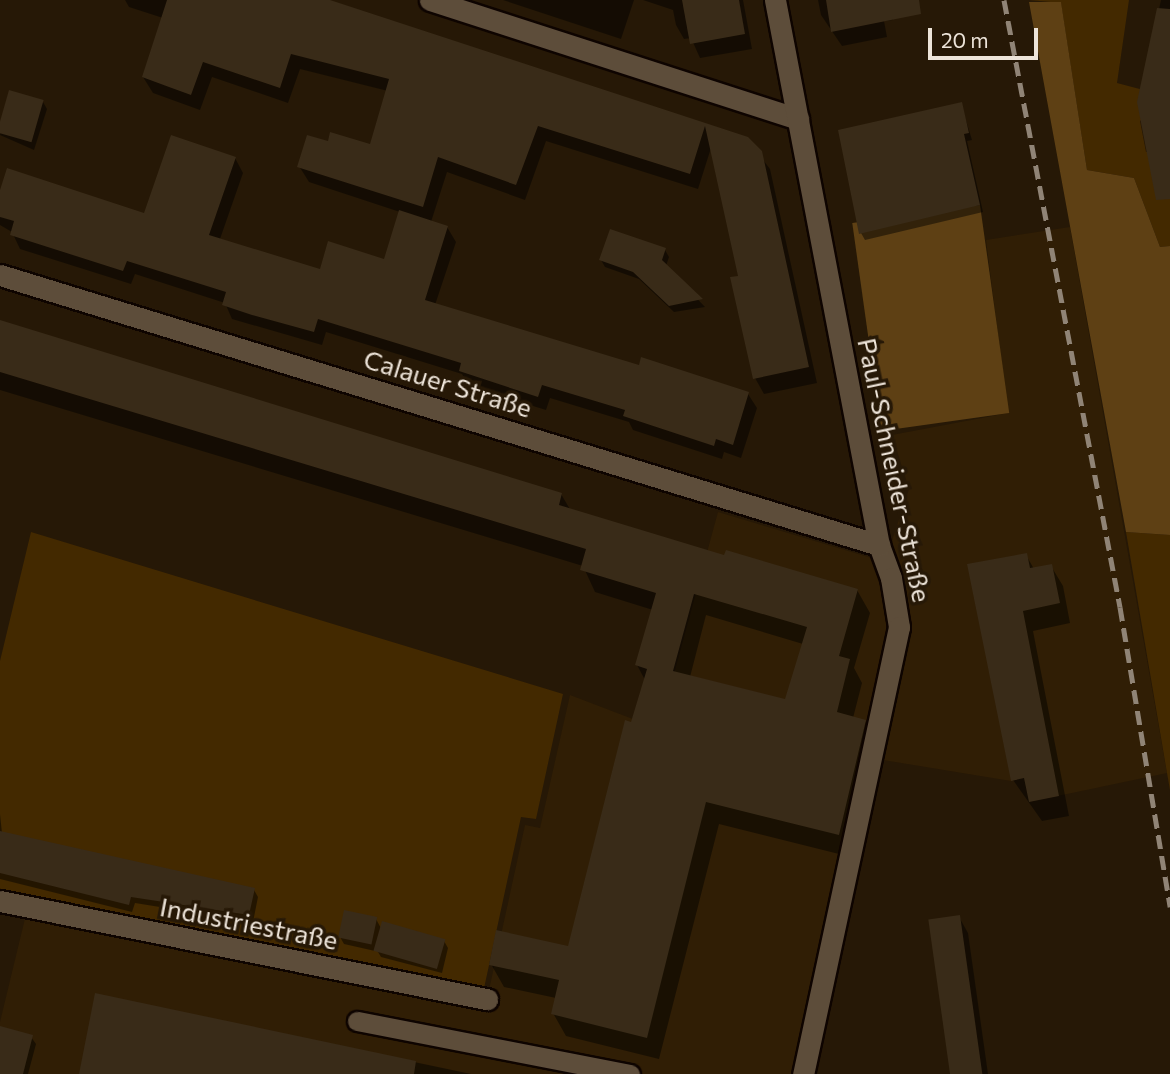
<!DOCTYPE html>
<meta charset="utf-8">
<style>
body{margin:0}
#map{position:relative;width:1170px;height:1074px;overflow:hidden;background:#261806;font-family:Commissioner,sans-serif}
div>[style]{position:absolute}
[style*='--x']{left:calc(var(--x)*1px);top:calc(var(--y)*1px);width:calc(var(--w)*1px);rotate:calc(var(--a)*1deg)}
.built>*{inset:0;background:#301e05}
.green>*{inset:0;background:#432900}
.forest>*{inset:0;background:#5e4014;transform-origin:0 0}
.shadow>*{inset:0;background:#0007}
.building>*{inset:0;background:#392b18;transform-origin:0 0}
.roads{filter:drop-shadow(2px 0 #0e0400) drop-shadow(-2px 0 #0e0400) drop-shadow(0 2px #0e0400) drop-shadow(0 -2px #0e0400)}
.service>*{height:19px;margin:-9.5px;padding:0 9.5px;transform-origin:9.5px;border-radius:9.5px;background:#5d4d3a}
.minor>*{height:21px;margin:-10.5px;padding:0 10.5px;transform-origin:10.5px;border-radius:10.5px;background:#5d4d3a}
.rail>*{height:5px;margin-top:-2.5px;transform-origin:0;background:repeating-linear-gradient(90deg,#908476 0 14px,transparent 0 21px)}
span{translate:-50% -50%;white-space:nowrap;text-align:center;line-height:1.15;-webkit-text-stroke:7px #261806;paint-order:stroke}
.street-label{font-size:26px;color:#ede4d9}
.scale{position:absolute;left:928px;top:28px;width:110px;height:32px;box-sizing:border-box;border:4px solid #ede4d9;border-top:0;padding-left:9px;font-size:21px;line-height:24px;white-space:nowrap;color:#ede4d9;-webkit-text-stroke:5px #261806;paint-order:stroke}
</style>
<div id="map">
<div class="built">
<i style="clip-path:polygon(1070px 227px,1167px 773px,1029px 802px,1024px 778px,1011px 781px,871px 758px,803px 1074px,0 1074px,0 1022px,28px 906px,487px 999px,525px 825px,540px 828px,570px 695px,659px 729px,718px 512px,885px 562px,909px 489px,892px 435px,1008px 413px,986px 240px)"></i>
</div>
<div class="green">
<i style="clip-path:polygon(1029px 0,1129px 0,1117px 83px,1170px 97px,1140px 121px,1146px 152px,1170px 148px,1170px 246px,1160px 247px,1134px 178px,1087px 170px,1061px 3px)"></i>
<i style="clip-path:polygon(31px 532px,563px 694px,536px 819px,521px 817px,483px 993px,0 890px,0 661px)"></i>
<i style="clip-path:polygon(1126px 532px,1170px 535px,1170px 790px,1167px 773px)"></i>
</div>
<div class="forest">
<i style="clip-path:polygon(1029px 2px,1061px 2px,1087px 170px,1134px 178px,1160px 247px,1170px 246px,1170px 535px,1126px 532px)"></i>
<i style="left:980px;top:205px;width:210px;height:129px;rotate:82deg"></i>
</div>
<div class="shadow">
<i style="clip-path:polygon(125px 0,325px 0,747px 139px,770px 169px,817px 383px,764px 394px,755px 378px,740px 277px,711px 148px,698px 189px,546px 141px,525px 200px,447px 172px,431px 222px,447px 227px,456px 242px,435px 305px,640px 367px,748px 394px,757px 408px,741px 458px,724px 452px,722px 459px,633px 430px,629px 422px,550px 398px,546px 410px,469px 386px,462px 374px,326px 332px,322px 345px,232px 319px,225px 303px,135px 274px,131px 284px,20px 249px,12px 232px,0 225px,0 196px,146px 215px,235px 158px,243px 173px,220px 239px,321px 271px,385px 261px,400px 212px,309px 182px,299px 166px,329px 143px,371px 146px,388px 91px,300px 69px,288px 103px,212px 77px,200px 110px,153px 93px,143px 77px,163px 18px,129px 7px)"></i>
<i style="clip-path:polygon(503px 0,634px 0,621px 39px)"></i>
<i style="clip-path:polygon(643px 0,743px 0,752px 49px,700px 58px,691px 38px,684px 39px,676px 25px,673px 10px)"></i>
<i style="clip-path:polygon(818px 0,888px 0,893px 20px,884px 21px,887px 37px,842px 46px,821px 15px)"></i>
<i style="clip-path:polygon(1161px 0,1170px 0,1170px 156px,1139px 102px)"></i>
<i style="clip-path:polygon(10px 92px,43px 102px,47px 109px,34px 150px,0 135px)"></i>
<i style="clip-path:polygon(961px 104px,972px 140px,967px 141px,983px 212px,865px 240px,861px 233px)"></i>
<i style="clip-path:polygon(665px 250px,669px 257px,666px 266px,705px 307px,674px 312px,639px 279px,605px 267px,601px 260px)"></i>
<i style="clip-path:polygon(evenodd,0 322px,561px 494px,571px 511px,726px 558px,857px 590px,870px 613px,854px 668px,862px 683px,853px 718px,865px 721px,878px 744px,851px 857px,719px 824px,659px 1059px,566px 1036px,553px 1013px,556px 998px,504px 987px,491px 964px,569px 948px,645px 680px,637px 665px,653px 610px,595px 592px,583px 566px,0 390px,0 322px,706px 615px,803px 644px,786px 701px,690px 677px,706px 615px)"></i>
<i style="clip-path:polygon(1026px 555px,1034px 569px,1051px 566px,1063px 586px,1070px 623px,1033px 631px,1069px 816px,1042px 821px,1013px 780px)"></i>
<i style="clip-path:polygon(0 814px,2px 833px,254px 890px,258px 897px,253px 922px,135px 903px,132px 912px,0 879px)"></i>
<i style="clip-path:polygon(959px 917px,968px 933px,988px 1074px,952px 1074px)"></i>
<i style="clip-path:polygon(376px 919px,382px 930px,444px 941px,448px 948px,442px 973px,381px 957px,375px 947px,375px 951px,344px 944px,340px 937px)"></i>
<i style="clip-path:polygon(97px 995px,471px 1074px,80px 1074px)"></i>
<i style="clip-path:polygon(0 1027px,31px 1037px,36px 1044px,28px 1074px,0 1074px)"></i>
</div>
<div class="building">
<i style="clip-path:polygon(167px 0,330px 0,748px 137px,762px 151px,809px 367px,753px 379px,730px 277px,738px 276px,705px 126px,690px 174px,538px 126px,516px 185px,438px 157px,423px 207px,297px 167px,307px 135px,328px 141px,330px 132px,370px 144px,389px 79px,291px 54px,280px 88px,203px 62px,191px 95px,169px 87px,142px 77px)"></i>
<i style="clip-path:polygon(682px 0,739px 0,745px 34px,690px 44px)"></i>
<i style="clip-path:polygon(826px 0,919px 0,921px 14px,831px 32px)"></i>
<i style="clip-path:polygon(1157px 8px,1170px 9px,1170px 199px,1156px 200px,1137px 102px)"></i>
<i style="left:9px;top:90px;width:36px;height:44px;rotate:16deg"></i>
<i style="clip-path:polygon(962px 102px,969px 133px,964px 134px,980px 205px,859px 234px,838px 130px)"></i>
<i style="clip-path:polygon(171px 135px,236px 157px,209px 235px,320px 269px,328px 241px,384px 259px,399px 210px,448px 226px,425px 300px,639px 365px,641px 357px,749px 392px,733px 445px,716px 439px,714px 446px,623px 416px,625px 410px,542px 385px,538px 397px,459px 371px,461px 363px,318px 319px,314px 332px,252px 315px,222px 305px,226px 292px,127px 261px,123px 271px,10px 235px,14px 221px,0 217px,0 190px,7px 168px,144px 213px)"></i>
<i style="clip-path:polygon(610px 229px,666px 248px,662px 260px,703px 299px,669px 306px,633px 272px,599px 260px)"></i>
<i style="clip-path:polygon(evenodd,0 320px,562px 493px,559px 505px,724px 555px,726px 550px,858px 589px,839px 656px,850px 659px,837px 712px,866px 720px,839px 835px,706px 802px,647px 1038px,551px 1014px,559px 980px,489px 965px,496px 930px,568px 946px,625px 720px,631px 722px,647px 669px,635px 665px,656px 593px,580px 570px,586px 549px,0 372px,0 320px,694px 594px,807px 627px,785px 699px,673px 671px,694px 594px)"></i>
<i style="clip-path:polygon(1027px 553px,1030px 568px,1052px 564px,1060px 603px,1023px 611px,1059px 796px,1029px 802px,1024px 778px,1011px 781px,967px 564px)"></i>
<i style="clip-path:polygon(0 831px,255px 888px,249px 915px,131px 897px,129px 905px,0 873px)"></i>
<i style="left:344px;top:910px;width:34px;height:28px;rotate:12deg"></i>
<i style="left:960px;top:915px;width:161px;height:32px;rotate:82deg"></i>
<i style="left:382px;top:921px;width:66px;height:31px;rotate:16deg"></i>
<i style="clip-path:polygon(95px 993px,416px 1061px,414px 1074px,79px 1074px)"></i>
<i style="clip-path:polygon(0 1026px,33px 1035px,23px 1074px,0 1074px)"></i>
</div>
<div class="roads">
<div class="service">
<i style="--x:357;--y:1021;--w:278;--a:11"></i>
</div>
<div class="minor">
<i style="--x:430;--y:0;--w:387;--a:17.9"></i>
<i style="--x:775;--y:0;--w:555;--a:79.2"></i>
<i style="--x:879;--y:545;--w:35;--a:70"></i>
<i style="--x:891;--y:578;--w:50;--a:80.7"></i>
<i style="--x:899;--y:627;--w:457;--a:102.1"></i>
<i style="--x:0;--y:275;--w:920;--a:17.08"></i>
<i style="--x:0;--y:901;--w:497;--a:11.4"></i>
</div>
</div>
<div class="rail">
<i style="--x:1004;--y:0;--w:618;--a:79.18"></i>
<i style="--x:1120;--y:607;--w:304;--a:80.5"></i>
</div>
<div class="street-label">
<span style="left:448px;top:383px;rotate:17deg">Calauer Straße</span>
<span style="left:895px;top:470px;rotate:78deg">Paul-Schneider-Straße</span>
<span style="left:249px;top:923px;rotate:11deg">Industriestraße</span>
</div>
<div class="scale">20 m</div>
</div>
